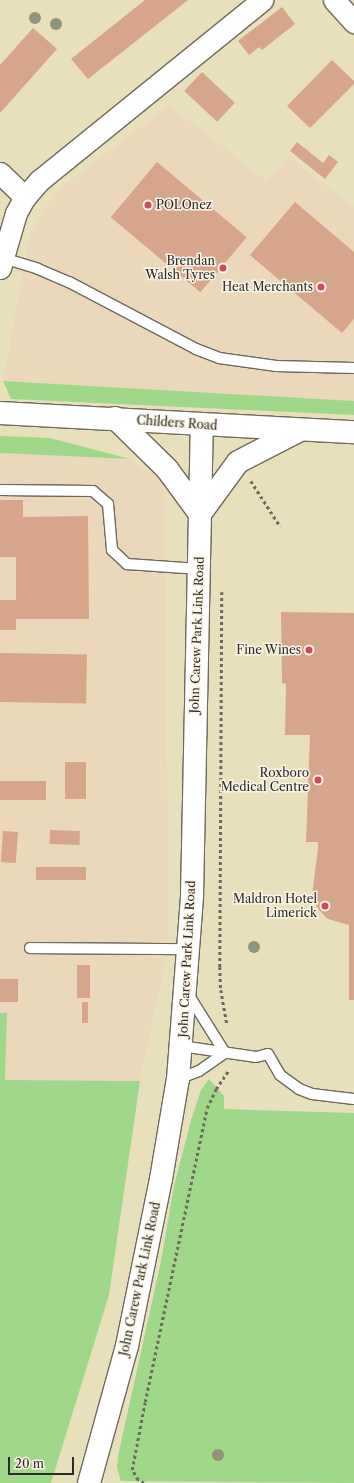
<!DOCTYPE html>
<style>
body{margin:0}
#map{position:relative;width:354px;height:1483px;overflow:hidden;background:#e8e0bb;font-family:"Libre Caslon Text",serif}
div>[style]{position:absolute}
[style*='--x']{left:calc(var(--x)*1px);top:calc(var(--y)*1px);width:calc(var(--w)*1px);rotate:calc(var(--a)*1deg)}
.built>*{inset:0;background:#ebd8ba}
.green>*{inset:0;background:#9fd88b}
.building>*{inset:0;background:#d5a68a;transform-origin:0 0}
.path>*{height:2.5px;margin-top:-1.25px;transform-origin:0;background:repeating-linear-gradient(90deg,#6d6a5d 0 3px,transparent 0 6px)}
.roads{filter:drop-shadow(1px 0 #6d6a5d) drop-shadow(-1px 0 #6d6a5d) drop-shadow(0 1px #6d6a5d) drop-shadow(0 -1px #6d6a5d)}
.service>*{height:10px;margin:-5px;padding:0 5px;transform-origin:5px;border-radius:5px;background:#fff}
.minor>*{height:21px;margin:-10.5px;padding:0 10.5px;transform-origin:10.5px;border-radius:10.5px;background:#fff}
.secondary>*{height:22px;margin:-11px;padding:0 11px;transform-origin:11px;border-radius:11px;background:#fff}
.trees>*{width:12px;height:12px;margin:-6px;border-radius:50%;background:#909479}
.dots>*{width:11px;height:11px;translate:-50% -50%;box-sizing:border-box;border:2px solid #fcf5e5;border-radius:50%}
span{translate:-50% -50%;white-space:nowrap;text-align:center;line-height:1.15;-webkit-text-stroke:3px #fcf5e5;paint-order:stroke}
.poi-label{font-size:12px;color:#2b2b2b}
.left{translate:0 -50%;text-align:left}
.right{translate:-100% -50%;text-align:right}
.street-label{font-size:12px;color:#2b2b2b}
.scale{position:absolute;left:8px;top:1457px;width:66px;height:18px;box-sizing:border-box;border:2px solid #2b2b2b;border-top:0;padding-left:5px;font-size:12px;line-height:14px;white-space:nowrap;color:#2b2b2b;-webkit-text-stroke:3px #fcf5e5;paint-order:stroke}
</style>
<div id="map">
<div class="built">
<i style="clip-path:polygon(169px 105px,266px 180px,288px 156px,354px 207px,354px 401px,3px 381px,30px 234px,55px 193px)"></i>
<i style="clip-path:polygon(0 453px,130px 459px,164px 482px,169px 944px,140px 1081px,5px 1080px,7px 1014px,0 1013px)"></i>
</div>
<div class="green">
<i style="clip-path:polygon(3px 381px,354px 401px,354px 415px,11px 399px)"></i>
<i style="clip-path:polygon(0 436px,50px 438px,130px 459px,0 453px)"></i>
<i style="clip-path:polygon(0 1013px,7px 1013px,5px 1080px,140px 1081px,109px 1295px,51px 1483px,0 1483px)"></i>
<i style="clip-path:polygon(209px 1079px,224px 1096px,224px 1109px,354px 1113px,354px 1483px,121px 1481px,117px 1468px,118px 1456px,161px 1261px,174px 1186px,191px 1120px,201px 1090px)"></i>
</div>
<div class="building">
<i style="clip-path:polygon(145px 0,188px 0,88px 79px,71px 59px)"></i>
<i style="clip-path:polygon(282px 7px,295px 24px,262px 50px,259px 47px,249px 55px,238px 41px)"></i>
<i style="clip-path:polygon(33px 28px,57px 49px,0 113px,0 65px)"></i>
<i style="clip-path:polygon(332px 60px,354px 81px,354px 84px,310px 128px,287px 106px)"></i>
<i style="left:202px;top:72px;width:45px;height:26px;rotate:43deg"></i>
<i style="clip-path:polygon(297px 142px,323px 163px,329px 155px,338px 162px,325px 179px,290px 151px)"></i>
<i style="left:157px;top:162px;width:117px;height:72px;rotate:40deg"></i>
<i style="clip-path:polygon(295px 202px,354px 252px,354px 319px,342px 333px,250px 255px)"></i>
<i style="clip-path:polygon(0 500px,23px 500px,23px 517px,88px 516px,89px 619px,16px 619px,16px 630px,0 630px,0 600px,16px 600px,16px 557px,0 557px)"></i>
<i style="clip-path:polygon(281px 612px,354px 613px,354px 1000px,349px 1000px,349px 925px,328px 919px,318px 909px,312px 895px,318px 848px,318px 842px,306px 842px,310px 735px,285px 735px,286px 684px,282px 683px)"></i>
<i style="left:0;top:653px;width:87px;height:49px;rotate:1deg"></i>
<i style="left:65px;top:762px;width:21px;height:37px"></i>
<i style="left:0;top:781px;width:46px;height:19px"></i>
<i style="left:50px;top:830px;width:30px;height:14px;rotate:2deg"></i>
<i style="left:3px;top:831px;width:15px;height:31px;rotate:4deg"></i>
<i style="left:36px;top:867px;width:50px;height:13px"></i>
<i style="left:77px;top:965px;width:13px;height:33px"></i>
<i style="left:0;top:979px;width:18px;height:23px"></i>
<i style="left:82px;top:1002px;width:6px;height:21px"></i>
</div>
<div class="path">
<i style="--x:251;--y:481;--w:54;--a:57.2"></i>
<i style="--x:222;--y:592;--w:375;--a:90.3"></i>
<i style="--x:220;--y:967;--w:23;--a:88"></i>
<i style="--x:221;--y:990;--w:34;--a:80"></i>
<i style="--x:144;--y:1483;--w:7;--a:-153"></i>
<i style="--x:138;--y:1480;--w:12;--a:-121"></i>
<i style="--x:132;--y:1470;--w:69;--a:-79.2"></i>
<i style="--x:145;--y:1402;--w:300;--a:-78.1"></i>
<i style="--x:207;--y:1108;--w:21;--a:-65"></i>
<i style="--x:216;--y:1089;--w:23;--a:-56"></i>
</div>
<div class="roads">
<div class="service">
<i style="--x:3;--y:258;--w:37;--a:17"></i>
<i style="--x:38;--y:269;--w:34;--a:23"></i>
<i style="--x:69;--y:282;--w:144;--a:27.8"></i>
<i style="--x:196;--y:349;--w:25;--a:21"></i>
<i style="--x:219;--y:358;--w:58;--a:8"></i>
<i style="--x:276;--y:366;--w:78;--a:1.5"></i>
<i style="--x:0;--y:490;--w:93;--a:0.6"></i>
<i style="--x:93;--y:491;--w:20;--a:41"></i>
<i style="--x:108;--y:504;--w:46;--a:85"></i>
<i style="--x:112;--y:550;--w:21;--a:43"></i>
<i style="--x:127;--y:564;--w:72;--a:4"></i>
<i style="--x:30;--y:948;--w:158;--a:0.4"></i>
<i style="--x:181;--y:1046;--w:76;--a:8.3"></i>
<i style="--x:256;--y:1057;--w:12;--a:-14"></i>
<i style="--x:268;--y:1054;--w:24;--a:60"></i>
<i style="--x:280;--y:1075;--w:24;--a:36"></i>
<i style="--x:299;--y:1089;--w:14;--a:21"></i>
<i style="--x:312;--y:1094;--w:42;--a:6.8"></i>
<i style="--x:178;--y:1079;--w:22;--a:-21"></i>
<i style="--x:199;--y:1071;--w:32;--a:-35"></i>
<i style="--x:225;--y:1053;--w:70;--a:-122.1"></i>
</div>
<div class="minor">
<i style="--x:334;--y:0;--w:30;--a:48"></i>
<i style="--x:0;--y:173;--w:35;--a:44"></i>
<i style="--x:0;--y:268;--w:57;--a:-73.8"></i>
<i style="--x:16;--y:213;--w:18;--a:-61"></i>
<i style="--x:25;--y:197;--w:23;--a:-49"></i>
<i style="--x:40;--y:180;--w:286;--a:-39"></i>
</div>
<div class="secondary">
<i style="--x:0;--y:413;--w:355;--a:3.1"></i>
<i style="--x:115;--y:418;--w:73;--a:44.4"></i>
<i style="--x:167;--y:469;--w:56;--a:53.7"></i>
<i style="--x:200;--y:514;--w:64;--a:-53.8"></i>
<i style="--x:238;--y:462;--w:70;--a:-27.3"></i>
<i style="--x:89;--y:1483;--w:142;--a:-74.5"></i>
<i style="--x:127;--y:1346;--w:170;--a:-78.5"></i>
<i style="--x:161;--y:1179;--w:101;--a:-80.4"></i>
<i style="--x:178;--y:1079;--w:185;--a:-85.6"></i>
<i style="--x:192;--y:895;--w:470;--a:-88.8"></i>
</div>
</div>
<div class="trees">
<i style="left:35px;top:18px"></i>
<i style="left:56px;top:24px"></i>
<i style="left:254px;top:947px"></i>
<i style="left:218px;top:1455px"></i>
</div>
<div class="dots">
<i style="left:148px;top:205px;background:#d1495b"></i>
<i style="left:223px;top:268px;background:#d1495b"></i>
<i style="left:321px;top:287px;background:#d1495b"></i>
<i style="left:309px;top:650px;background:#d1495b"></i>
<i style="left:318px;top:780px;background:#d1495b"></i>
<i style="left:325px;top:906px;background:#d1495b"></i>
</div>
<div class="poi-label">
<span class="left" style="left:156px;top:205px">POLOnez</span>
<span class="right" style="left:215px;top:268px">Brendan<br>Walsh Tyres</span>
<span class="right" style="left:313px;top:287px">Heat Merchants</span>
<span class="right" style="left:301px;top:650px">Fine Wines</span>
<span class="right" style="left:309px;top:780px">Roxboro<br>Medical Centre</span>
<span class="right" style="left:317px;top:906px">Maldron Hotel<br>Limerick</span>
</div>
<div class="street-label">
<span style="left:177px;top:423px;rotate:4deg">Childers Road</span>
<span style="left:197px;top:635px;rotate:-88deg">John Carew Park Link Road</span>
<span style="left:187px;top:959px;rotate:-87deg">John Carew Park Link Road</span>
<span style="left:140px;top:1279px;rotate:-78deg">John Carew Park Link Road</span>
</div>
<div class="scale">20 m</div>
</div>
